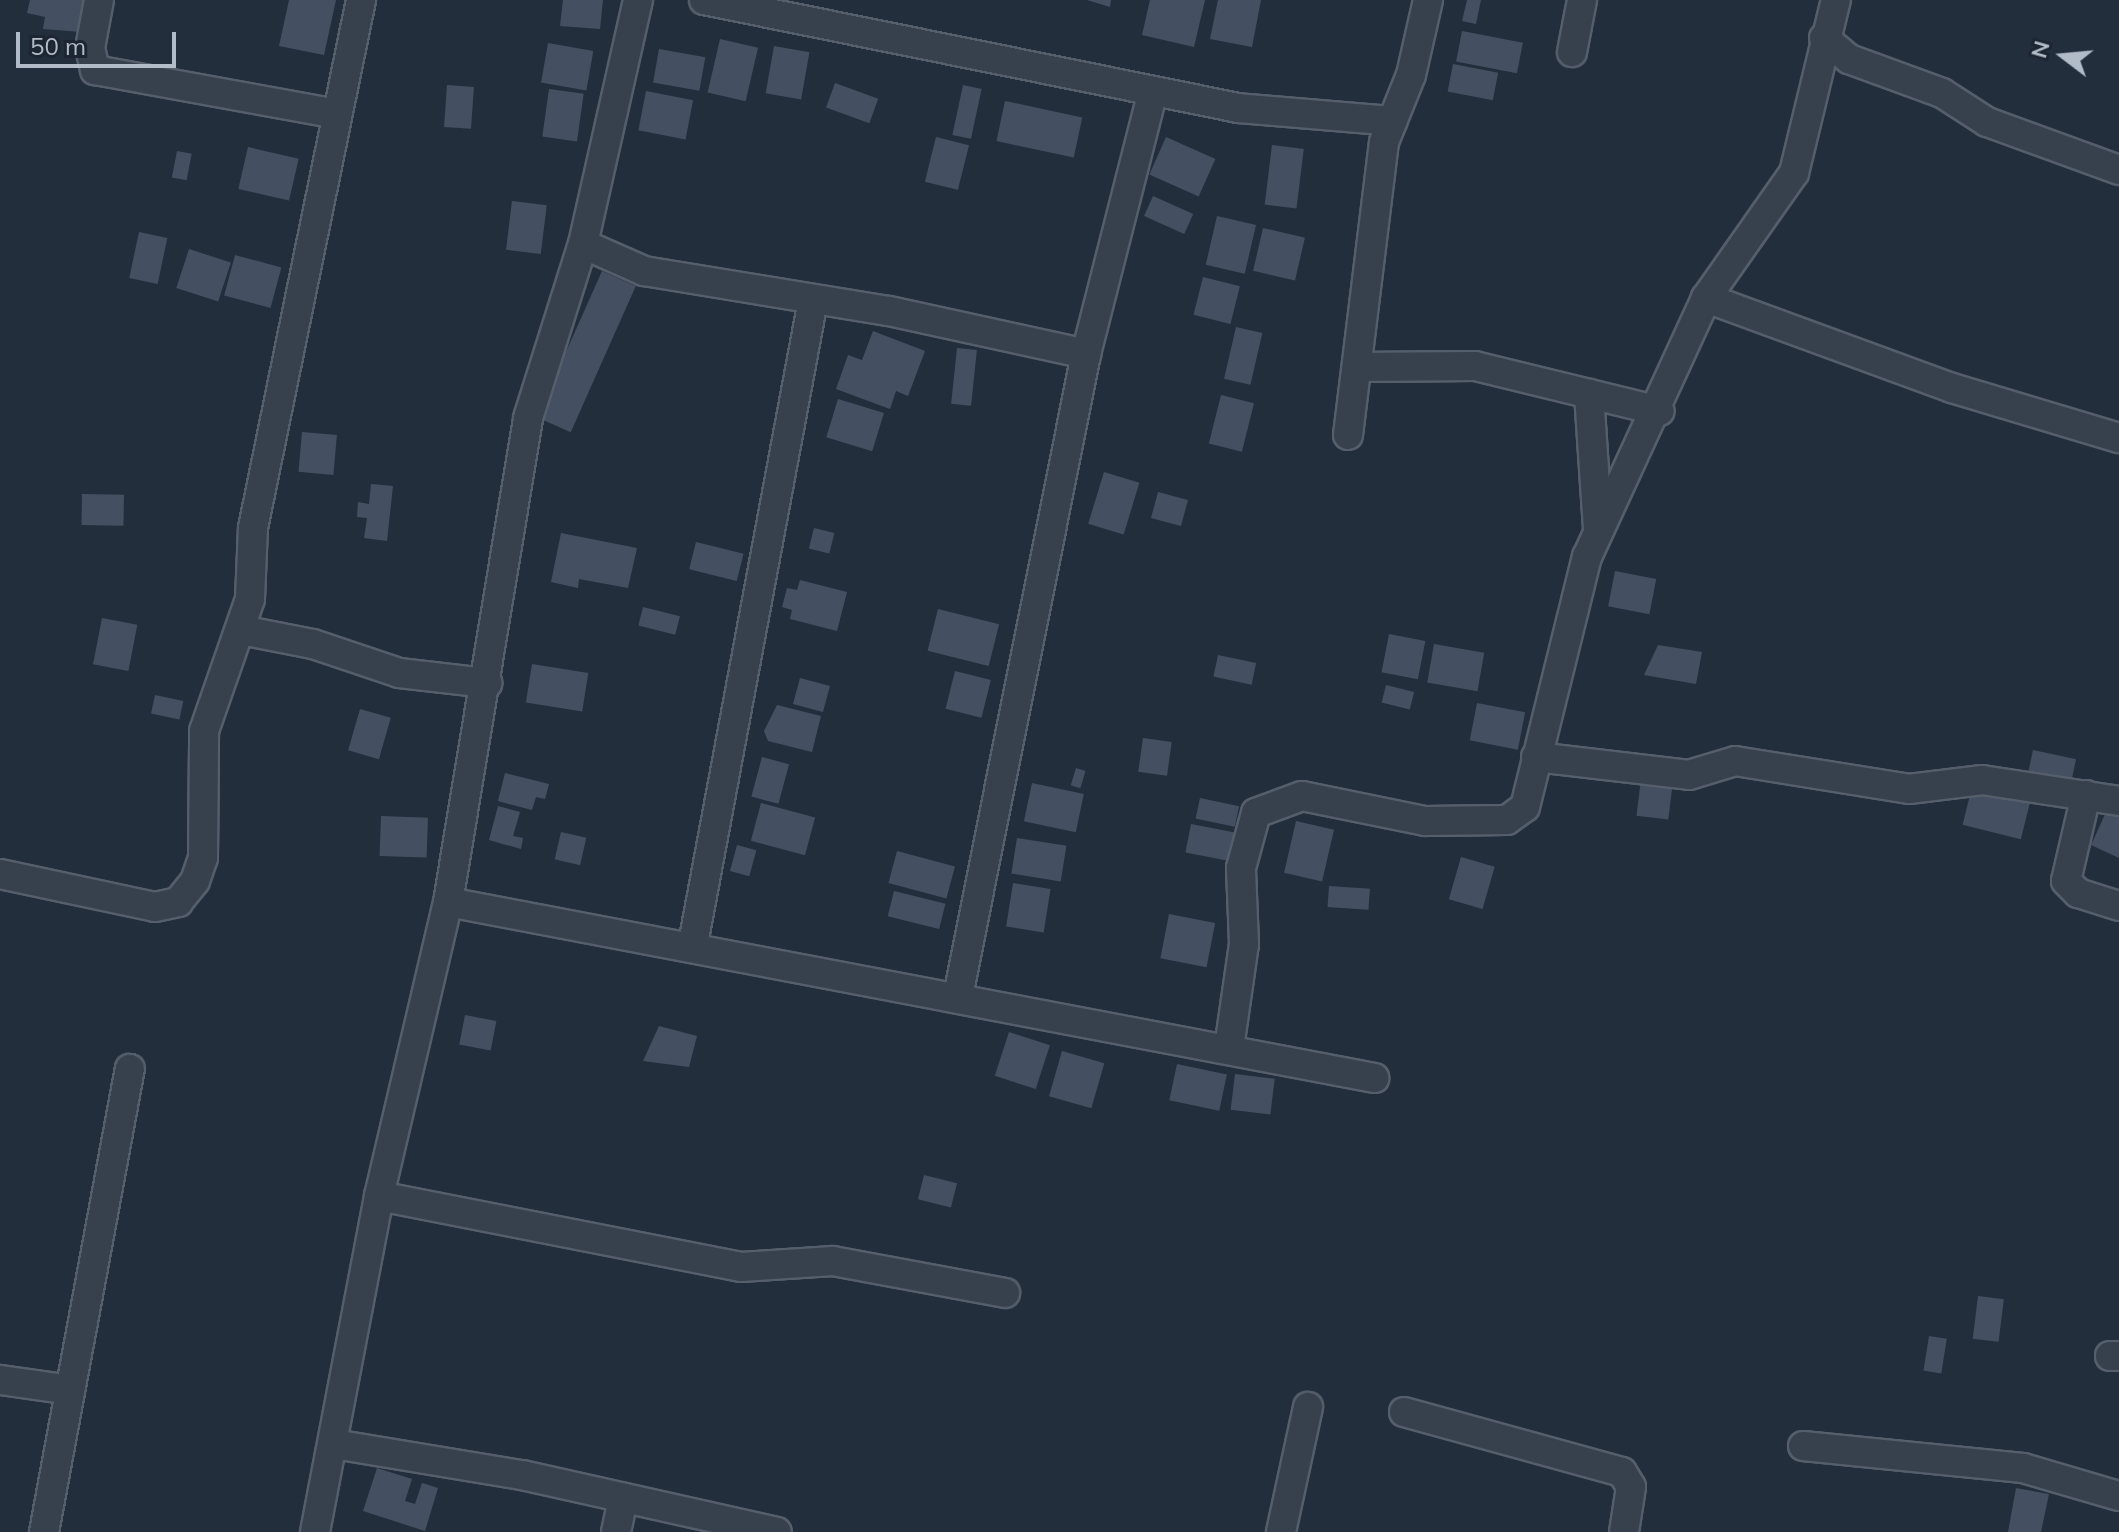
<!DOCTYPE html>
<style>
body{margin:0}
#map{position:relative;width:2119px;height:1532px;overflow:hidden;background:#232e3d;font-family:Mulish,sans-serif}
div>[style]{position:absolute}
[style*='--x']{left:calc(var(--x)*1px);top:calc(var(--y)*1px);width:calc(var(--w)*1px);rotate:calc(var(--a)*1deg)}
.building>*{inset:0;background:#445061;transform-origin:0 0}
.roads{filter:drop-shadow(2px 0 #555e6b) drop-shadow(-2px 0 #555e6b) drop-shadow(0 2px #555e6b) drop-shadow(0 -2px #555e6b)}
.minor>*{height:28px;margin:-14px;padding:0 14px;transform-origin:14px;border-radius:14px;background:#37404d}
span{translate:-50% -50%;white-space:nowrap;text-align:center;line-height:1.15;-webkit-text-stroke:6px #1c2531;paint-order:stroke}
.north{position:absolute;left:2023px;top:16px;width:80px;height:80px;-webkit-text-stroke:6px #1c2531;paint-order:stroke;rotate:286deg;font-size:22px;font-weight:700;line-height:32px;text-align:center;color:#b2bbc8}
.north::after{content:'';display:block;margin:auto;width:28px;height:36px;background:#b2bbc8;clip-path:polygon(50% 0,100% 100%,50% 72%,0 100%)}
.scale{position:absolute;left:16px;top:32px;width:160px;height:36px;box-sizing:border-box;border:4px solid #b2bbc8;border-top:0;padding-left:10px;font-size:24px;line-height:28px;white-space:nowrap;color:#b2bbc8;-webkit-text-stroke:6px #1c2531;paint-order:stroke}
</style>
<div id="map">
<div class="building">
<i style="clip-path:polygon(30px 0,89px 0,82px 32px,43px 29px,45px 17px,27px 13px)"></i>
<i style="clip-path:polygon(289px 0,336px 0,324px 55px,279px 46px)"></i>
<i style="clip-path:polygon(563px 0,603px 0,600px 29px,560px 26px)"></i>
<i style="clip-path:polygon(1087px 0,1111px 0,1110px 7px)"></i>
<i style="clip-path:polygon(1150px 0,1205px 0,1194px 47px,1142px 35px)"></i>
<i style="clip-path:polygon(1218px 0,1261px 0,1252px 47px,1210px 39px)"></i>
<i style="clip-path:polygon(1467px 0,1481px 0,1476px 24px,1462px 21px)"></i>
<i style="left:1462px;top:31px;width:62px;height:31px;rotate:11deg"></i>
<i style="left:720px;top:39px;width:39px;height:55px;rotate:13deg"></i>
<i style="left:548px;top:43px;width:46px;height:40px;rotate:10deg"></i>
<i style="left:774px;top:46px;width:36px;height:48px;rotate:10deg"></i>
<i style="left:659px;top:49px;width:47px;height:34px;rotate:10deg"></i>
<i style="left:1453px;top:64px;width:46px;height:28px;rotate:11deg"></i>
<i style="left:835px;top:83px;width:46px;height:26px;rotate:20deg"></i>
<i style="left:447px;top:85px;width:27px;height:42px;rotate:4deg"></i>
<i style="left:963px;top:85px;width:19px;height:51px;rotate:12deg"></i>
<i style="left:549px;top:89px;width:35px;height:48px;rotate:8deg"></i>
<i style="left:646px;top:91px;width:48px;height:40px;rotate:11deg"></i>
<i style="left:1005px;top:101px;width:79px;height:41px;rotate:12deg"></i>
<i style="left:936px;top:137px;width:34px;height:46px;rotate:14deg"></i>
<i style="left:1166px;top:137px;width:54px;height:41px;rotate:24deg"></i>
<i style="left:1272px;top:145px;width:32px;height:60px;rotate:7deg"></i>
<i style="left:248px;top:147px;width:52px;height:43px;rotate:13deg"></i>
<i style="left:177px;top:151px;width:15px;height:27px;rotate:11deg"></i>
<i style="left:1153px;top:196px;width:44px;height:22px;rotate:24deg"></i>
<i style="left:512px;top:201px;width:35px;height:49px;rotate:7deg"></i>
<i style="left:1217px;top:216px;width:40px;height:50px;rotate:13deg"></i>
<i style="left:1263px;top:228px;width:43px;height:44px;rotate:13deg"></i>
<i style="left:139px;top:232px;width:29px;height:47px;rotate:12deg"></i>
<i style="left:189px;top:249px;width:44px;height:41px;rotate:18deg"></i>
<i style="left:235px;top:255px;width:48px;height:42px;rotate:15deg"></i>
<i style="left:602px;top:271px;width:37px;height:160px;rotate:24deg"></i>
<i style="left:1203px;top:277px;width:38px;height:39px;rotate:14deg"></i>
<i style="left:1236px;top:327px;width:27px;height:53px;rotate:13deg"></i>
<i style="clip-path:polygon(873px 331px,925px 351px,908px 396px,896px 391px,890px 409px,836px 389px,848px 355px,862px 360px)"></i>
<i style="left:957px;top:348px;width:20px;height:56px;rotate:6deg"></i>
<i style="left:1221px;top:395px;width:34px;height:50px;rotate:14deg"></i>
<i style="left:838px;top:399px;width:48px;height:40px;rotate:17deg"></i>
<i style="left:302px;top:432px;width:35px;height:40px;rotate:5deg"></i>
<i style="left:1104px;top:472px;width:37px;height:54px;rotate:17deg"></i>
<i style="clip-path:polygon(371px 484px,393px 486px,387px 541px,364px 538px,367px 518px,357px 517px,358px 502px,369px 504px)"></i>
<i style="left:1158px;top:492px;width:31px;height:27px;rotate:15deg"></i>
<i style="left:82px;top:494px;width:42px;height:31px;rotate:1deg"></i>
<i style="left:814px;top:528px;width:21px;height:21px;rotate:14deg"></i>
<i style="clip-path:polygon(561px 533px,637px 548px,628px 588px,579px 579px,578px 588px,551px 582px)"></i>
<i style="left:696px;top:542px;width:49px;height:28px;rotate:14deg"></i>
<i style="left:1615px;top:571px;width:42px;height:36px;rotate:11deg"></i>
<i style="clip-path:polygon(800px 580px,847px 592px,837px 631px,790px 619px,792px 610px,782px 607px,787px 588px,797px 590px)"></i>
<i style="left:643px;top:607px;width:38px;height:19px;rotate:14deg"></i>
<i style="left:938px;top:609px;width:63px;height:43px;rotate:14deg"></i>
<i style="left:102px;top:618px;width:36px;height:47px;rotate:11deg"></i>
<i style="left:1389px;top:634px;width:37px;height:39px;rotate:11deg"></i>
<i style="left:1434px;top:644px;width:51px;height:39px;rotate:10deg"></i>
<i style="clip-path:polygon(1658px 645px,1702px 652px,1696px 684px,1644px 675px)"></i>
<i style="left:1218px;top:655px;width:39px;height:22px;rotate:12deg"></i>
<i style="left:532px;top:664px;width:57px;height:39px;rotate:9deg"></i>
<i style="left:955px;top:671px;width:37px;height:39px;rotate:14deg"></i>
<i style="left:800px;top:678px;width:31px;height:27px;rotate:15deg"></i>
<i style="left:1386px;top:685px;width:29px;height:18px;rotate:14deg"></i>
<i style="left:155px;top:695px;width:29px;height:19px;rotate:12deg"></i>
<i style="left:1477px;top:703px;width:49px;height:38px;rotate:11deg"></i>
<i style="clip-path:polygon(777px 705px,821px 716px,812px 752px,768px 741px,764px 731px)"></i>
<i style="left:360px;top:709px;width:32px;height:43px;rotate:16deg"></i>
<i style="left:1143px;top:738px;width:29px;height:34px;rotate:8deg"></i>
<i style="left:2033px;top:750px;width:44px;height:34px;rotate:12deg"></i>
<i style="left:762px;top:757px;width:28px;height:41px;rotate:15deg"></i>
<i style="left:1076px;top:768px;width:10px;height:18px;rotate:17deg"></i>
<i style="clip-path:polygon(505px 773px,549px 784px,545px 799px,536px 797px,532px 810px,498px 801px)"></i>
<i style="left:1641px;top:779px;width:32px;height:37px;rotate:7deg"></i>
<i style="left:1032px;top:783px;width:53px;height:39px;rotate:12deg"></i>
<i style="left:1973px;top:783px;width:60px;height:43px;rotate:14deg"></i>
<i style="left:1200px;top:798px;width:40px;height:21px;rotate:12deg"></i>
<i style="left:761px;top:803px;width:56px;height:39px;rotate:15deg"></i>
<i style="clip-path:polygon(498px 806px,520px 812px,513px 836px,523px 838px,521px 849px,489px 840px)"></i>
<i style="clip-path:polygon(2107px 810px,2119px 816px,2119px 858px,2091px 845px)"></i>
<i style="left:381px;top:816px;width:47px;height:40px;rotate:2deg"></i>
<i style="left:1296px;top:821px;width:39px;height:53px;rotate:13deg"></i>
<i style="left:1191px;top:824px;width:46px;height:29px;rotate:11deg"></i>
<i style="left:561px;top:832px;width:26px;height:28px;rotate:13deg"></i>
<i style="left:1017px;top:838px;width:50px;height:36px;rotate:9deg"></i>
<i style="left:737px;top:845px;width:20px;height:27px;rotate:15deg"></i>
<i style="left:897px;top:851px;width:60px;height:33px;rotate:15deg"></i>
<i style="left:1461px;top:857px;width:35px;height:44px;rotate:16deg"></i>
<i style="left:1013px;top:883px;width:38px;height:44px;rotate:9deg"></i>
<i style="left:1329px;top:886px;width:41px;height:21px;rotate:4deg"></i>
<i style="left:894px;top:891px;width:53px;height:26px;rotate:14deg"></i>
<i style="left:1169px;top:914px;width:47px;height:45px;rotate:11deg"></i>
<i style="left:465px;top:1015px;width:32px;height:30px;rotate:11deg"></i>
<i style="clip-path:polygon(659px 1026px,697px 1036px,689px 1067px,643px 1061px)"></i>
<i style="left:1009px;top:1032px;width:43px;height:46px;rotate:18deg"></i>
<i style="left:1062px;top:1051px;width:44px;height:47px;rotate:16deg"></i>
<i style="left:1177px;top:1064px;width:51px;height:37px;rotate:12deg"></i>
<i style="left:1235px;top:1074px;width:40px;height:36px;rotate:7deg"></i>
<i style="left:924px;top:1175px;width:34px;height:25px;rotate:14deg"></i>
<i style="left:1978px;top:1296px;width:26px;height:43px;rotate:7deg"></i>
<i style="left:1929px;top:1336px;width:18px;height:35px;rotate:9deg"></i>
<i style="clip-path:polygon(377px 1468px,412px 1479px,405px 1501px,415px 1504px,422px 1483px,438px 1488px,425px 1531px,363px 1511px)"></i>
<i style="clip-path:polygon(2016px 1488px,2049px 1494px,2041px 1532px,2008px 1532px)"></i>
</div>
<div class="roads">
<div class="minor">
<i style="--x:99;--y:0;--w:49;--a:100.6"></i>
<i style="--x:90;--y:48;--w:23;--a:77"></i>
<i style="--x:95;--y:70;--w:246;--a:10.3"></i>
<i style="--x:704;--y:0;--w:545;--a:11.43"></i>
<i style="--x:1238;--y:108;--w:155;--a:4.8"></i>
<i style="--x:1824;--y:38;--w:33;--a:40"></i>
<i style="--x:1849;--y:59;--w:99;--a:20.1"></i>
<i style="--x:1942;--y:93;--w:54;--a:32.8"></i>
<i style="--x:1987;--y:122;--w:140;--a:20"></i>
<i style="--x:1572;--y:52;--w:53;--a:-79.1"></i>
<i style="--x:583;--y:244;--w:67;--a:23.9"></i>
<i style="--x:644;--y:271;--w:248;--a:9.3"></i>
<i style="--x:889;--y:311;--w:202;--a:12.3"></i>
<i style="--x:1706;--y:298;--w:262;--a:20.1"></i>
<i style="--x:1952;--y:388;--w:174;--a:16.7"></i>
<i style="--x:1357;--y:367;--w:118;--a:-0.5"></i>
<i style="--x:1475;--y:366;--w:190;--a:13.7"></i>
<i style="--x:1589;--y:394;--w:137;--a:86.2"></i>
<i style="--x:1348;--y:435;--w:295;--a:-83"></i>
<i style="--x:1384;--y:142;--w:72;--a:-68.1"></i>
<i style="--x:1411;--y:75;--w:77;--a:-77.2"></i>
<i style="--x:241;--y:630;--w:73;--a:11"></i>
<i style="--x:313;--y:644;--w:91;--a:18.6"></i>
<i style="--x:399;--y:673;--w:89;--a:6.5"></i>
<i style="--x:1536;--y:757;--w:154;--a:6.7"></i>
<i style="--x:1689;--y:775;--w:48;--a:-16.9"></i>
<i style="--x:1735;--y:761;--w:176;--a:9.1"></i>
<i style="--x:1909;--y:789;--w:74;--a:-7"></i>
<i style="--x:1982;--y:780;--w:139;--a:8.7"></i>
<i style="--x:2086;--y:795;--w:88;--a:103.1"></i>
<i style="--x:2066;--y:881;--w:17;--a:45"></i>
<i style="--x:2078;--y:893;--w:43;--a:17.6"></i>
<i style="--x:0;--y:874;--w:158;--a:12"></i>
<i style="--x:155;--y:907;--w:24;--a:-12"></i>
<i style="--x:178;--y:902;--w:27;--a:-51"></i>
<i style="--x:195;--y:881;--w:24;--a:-71"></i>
<i style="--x:203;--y:858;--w:127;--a:-89.5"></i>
<i style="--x:204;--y:731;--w:140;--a:-70.8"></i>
<i style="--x:250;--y:599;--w:71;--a:-87.6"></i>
<i style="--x:253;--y:528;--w:539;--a:-78.44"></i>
<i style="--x:448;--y:902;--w:943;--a:10.76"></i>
<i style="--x:693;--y:944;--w:655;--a:-79.44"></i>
<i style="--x:958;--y:996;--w:655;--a:-78.72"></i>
<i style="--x:1086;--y:354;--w:271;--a:-75.7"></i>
<i style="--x:1229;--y:1048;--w:105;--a:-81.8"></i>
<i style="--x:1244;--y:944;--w:76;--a:-92.3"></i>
<i style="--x:1241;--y:868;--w:57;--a:-74.7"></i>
<i style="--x:1256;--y:813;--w:49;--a:-20.3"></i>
<i style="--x:1302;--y:796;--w:126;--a:11.5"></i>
<i style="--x:1425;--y:821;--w:82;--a:-0.7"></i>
<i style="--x:1507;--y:820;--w:22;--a:-36"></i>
<i style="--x:1525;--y:807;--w:258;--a:-76.1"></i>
<i style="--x:1587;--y:557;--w:285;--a:-65.3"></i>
<i style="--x:1706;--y:298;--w:153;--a:-54.9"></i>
<i style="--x:1794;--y:173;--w:178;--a:-76.4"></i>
<i style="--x:379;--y:1196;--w:369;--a:11.1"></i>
<i style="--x:741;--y:1267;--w:92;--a:-3.7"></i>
<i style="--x:833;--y:1261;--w:175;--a:10.5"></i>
<i style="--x:2110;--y:1356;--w:9;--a:0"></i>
<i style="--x:0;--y:1380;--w:71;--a:8.1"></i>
<i style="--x:1404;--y:1412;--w:226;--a:15.4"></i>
<i style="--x:1622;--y:1472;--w:17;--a:59"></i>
<i style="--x:1631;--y:1487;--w:46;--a:98.8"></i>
<i style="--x:334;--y:1444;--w:191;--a:9.4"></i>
<i style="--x:522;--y:1475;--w:261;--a:12.6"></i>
<i style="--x:1803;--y:1446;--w:221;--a:5.7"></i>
<i style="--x:2023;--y:1468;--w:100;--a:16.3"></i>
<i style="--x:44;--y:1532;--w:471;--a:-79.5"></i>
<i style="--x:315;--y:1532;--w:342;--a:-79.2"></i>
<i style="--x:379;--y:1196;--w:302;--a:-76.8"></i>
<i style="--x:448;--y:902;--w:491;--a:-80.6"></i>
<i style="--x:528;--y:418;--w:182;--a:-72.5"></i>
<i style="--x:583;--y:244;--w:250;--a:-77.3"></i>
<i style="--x:616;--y:1532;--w:35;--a:-78"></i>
<i style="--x:1281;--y:1532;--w:128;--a:-77.8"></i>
</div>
</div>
<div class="north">N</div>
<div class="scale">50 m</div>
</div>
